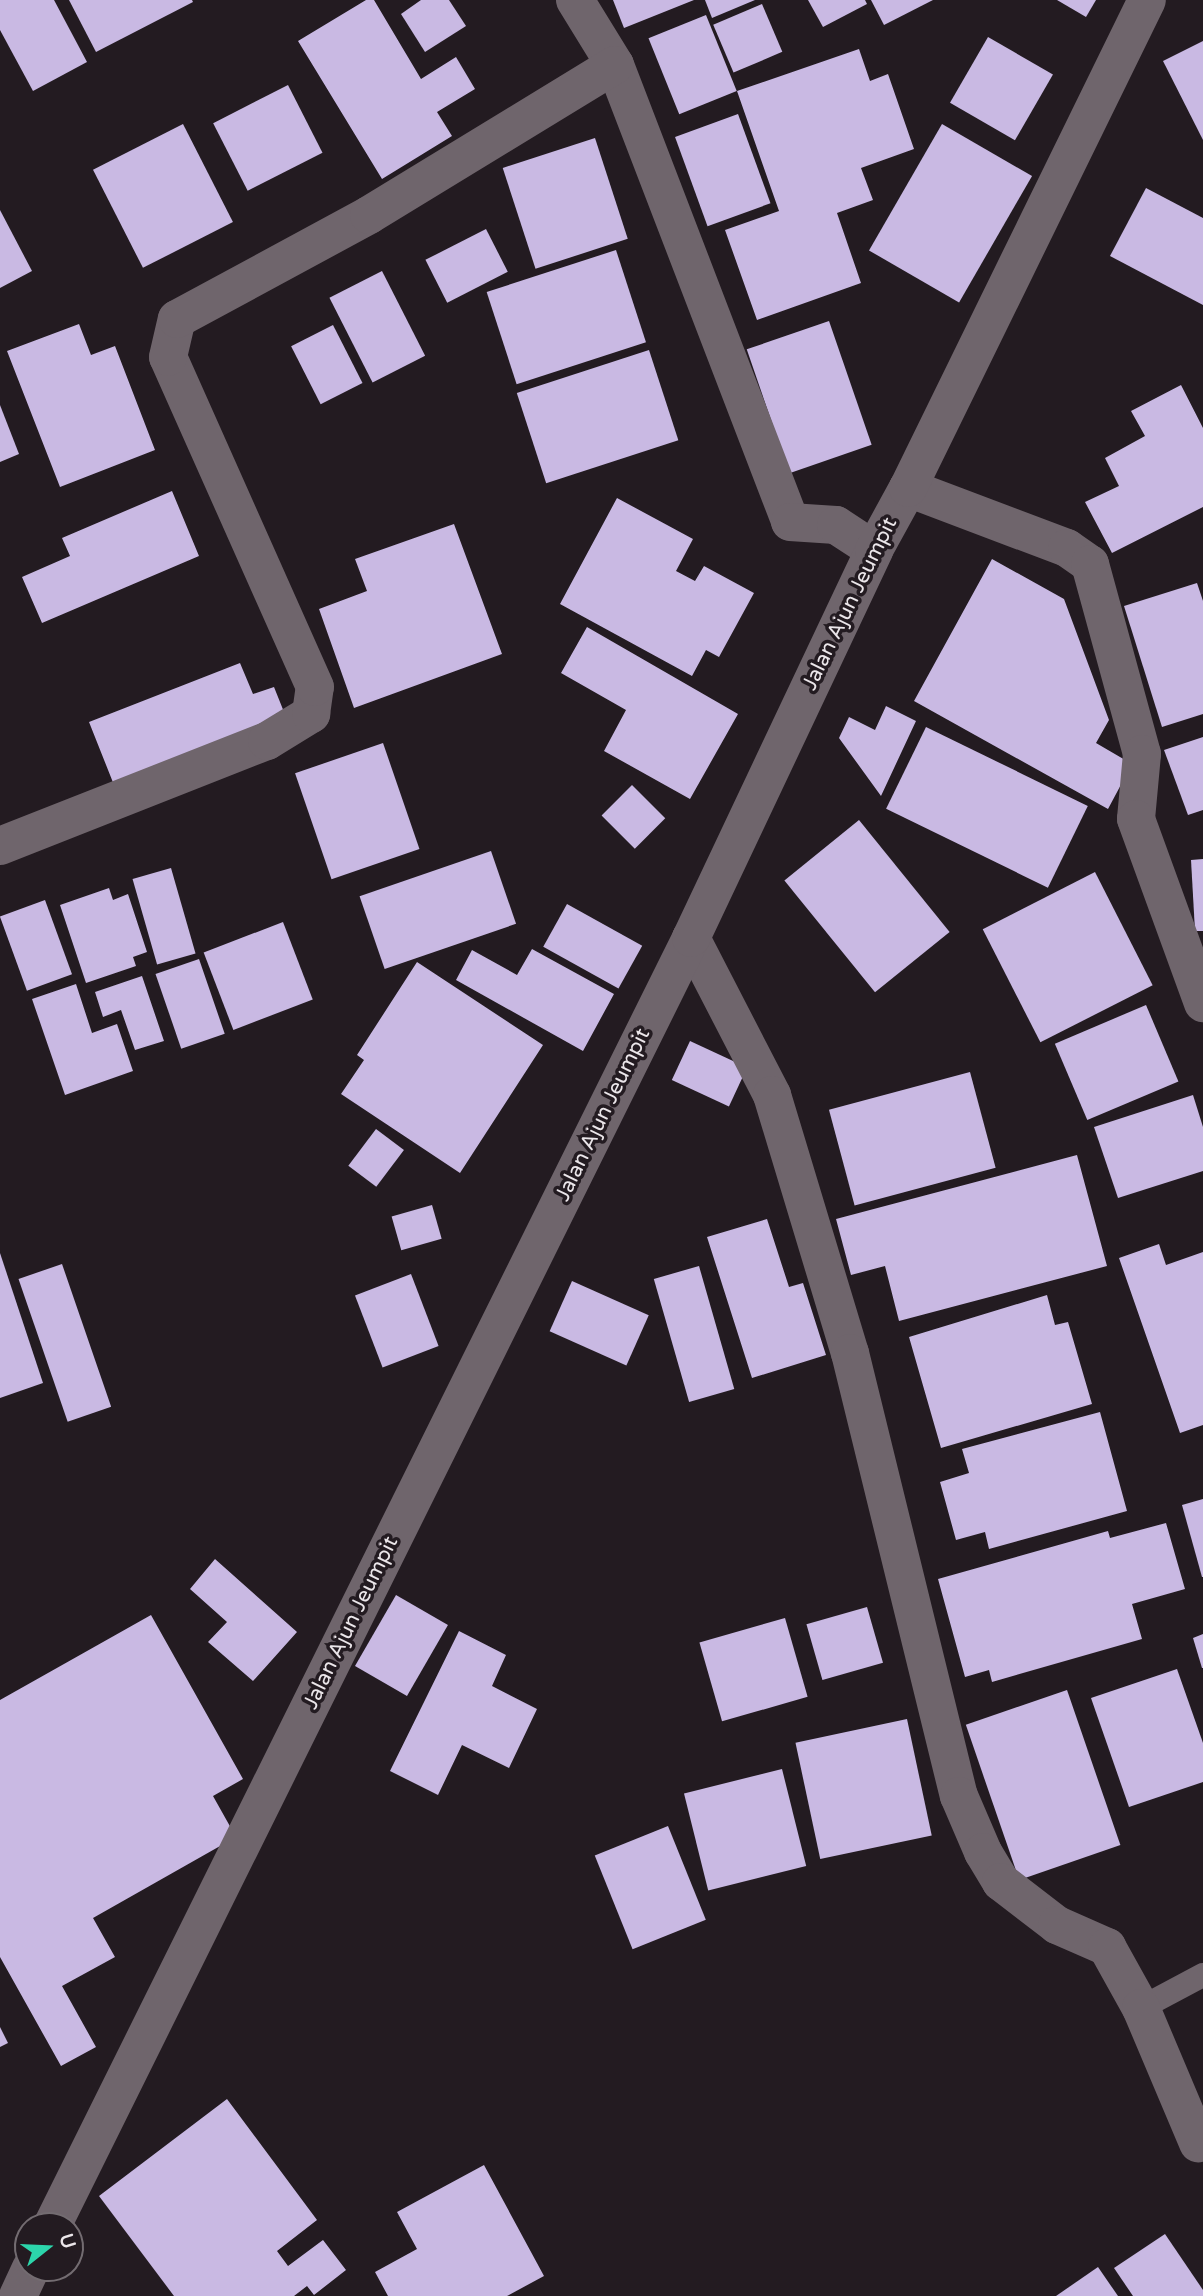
<!DOCTYPE html>
<style>
body{margin:0}
#map{position:relative;width:1203px;height:2296px;overflow:hidden;background:#231b21;font-family:"Varela Round",sans-serif}
div>[style]{position:absolute}
[style*='--x']{left:calc(var(--x)*1px);top:calc(var(--y)*1px);width:calc(var(--w)*1px);rotate:calc(var(--a)*1deg)}
.building>*{inset:0;background:#c9b9e3;transform-origin:0 0}
.lane>*{height:24px;margin:-12px;padding:0 12px;transform-origin:12px;border-radius:12px;background:#6f656c}
.street>*{height:38px;margin:-19px;padding:0 19px;transform-origin:19px;border-radius:19px;background:#6f656c}
.secondary>*{height:38px;margin:-19px;padding:0 19px;transform-origin:19px;border-radius:19px;background:#6f656c}
span{translate:-50% -50%;white-space:nowrap;text-align:center;line-height:1.15;-webkit-text-stroke:7px #231b21;paint-order:stroke}
.street-label{font-size:21px;color:#ebe6ea}
.north{position:absolute;left:14px;top:2212px;width:70px;height:70px;box-sizing:border-box;background:#231b21;border:2px solid #736c71;border-radius:50%;rotate:72deg;font-size:19px;font-weight:700;line-height:28px;text-align:center;color:#ebe6ea}
.north::after{content:'';display:block;margin:auto;width:24px;height:32px;background:#2cd5ab;clip-path:polygon(50% 0,100% 100%,50% 72%,0 100%)}
</style>
<div id="map">
<div class="building">
<i style="clip-path:polygon(0 0,54px 0,87px 62px,33px 91px,0 30px)"></i>
<i style="clip-path:polygon(69px 0,192px 0,193px 2px,96px 52px)"></i>
<i style="clip-path:polygon(366px 0,374px 0,421px 79px,456px 57px,475px 89px,437px 112px,452px 136px,382px 179px,298px 41px)"></i>
<i style="clip-path:polygon(421px 0,449px 0,466px 26px,425px 52px,401px 14px)"></i>
<i style="clip-path:polygon(613px 0,694px 0,624px 28px)"></i>
<i style="clip-path:polygon(705px 0,755px 0,712px 18px)"></i>
<i style="clip-path:polygon(808px 0,865px 0,867px 4px,823px 27px)"></i>
<i style="clip-path:polygon(871px 0,933px 0,884px 25px)"></i>
<i style="clip-path:polygon(1057px 0,1096px 0,1086px 17px)"></i>
<i style="left:762px;top:4px;width:52px;height:53px;rotate:67deg"></i>
<i style="left:706px;top:15px;width:82px;height:62px;rotate:68deg"></i>
<i style="left:988px;top:37px;width:75px;height:76px;rotate:30deg"></i>
<i style="clip-path:polygon(1203px 41px,1203px 140px,1163px 61px)"></i>
<i style="clip-path:polygon(859px 49px,870px 81px,888px 74px,914px 149px,861px 168px,873px 200px,837px 213px,861px 283px,757px 320px,725px 230px,779px 211px,737px 91px)"></i>
<i style="left:288px;top:85px;width:76px;height:84px;rotate:63deg"></i>
<i style="left:738px;top:114px;width:95px;height:67px;rotate:70deg"></i>
<i style="left:183px;top:124px;width:110px;height:101px;rotate:63deg"></i>
<i style="left:942px;top:124px;width:104px;height:146px;rotate:30deg"></i>
<i style="left:595px;top:138px;width:106px;height:97px;rotate:72deg"></i>
<i style="clip-path:polygon(1146px 188px,1203px 218px,1203px 305px,1110px 256px)"></i>
<i style="clip-path:polygon(0 210px,32px 271px,0 288px)"></i>
<i style="left:486px;top:229px;width:48px;height:68px;rotate:63deg"></i>
<i style="left:616px;top:250px;width:97px;height:136px;rotate:72deg"></i>
<i style="left:382px;top:271px;width:95px;height:59px;rotate:63deg"></i>
<i style="left:829px;top:321px;width:131px;height:87px;rotate:71deg"></i>
<i style="clip-path:polygon(79px 324px,91px 355px,115px 346px,155px 450px,60px 487px,7px 351px)"></i>
<i style="left:333px;top:325px;width:65px;height:47px;rotate:63deg"></i>
<i style="left:649px;top:350px;width:95px;height:139px;rotate:72deg"></i>
<i style="clip-path:polygon(1181px 385px,1203px 428px,1203px 507px,1112px 553px,1085px 502px,1119px 486px,1105px 458px,1145px 436px,1131px 411px)"></i>
<i style="clip-path:polygon(0 405px,19px 454px,0 462px)"></i>
<i style="clip-path:polygon(172px 491px,199px 556px,42px 623px,22px 577px,70px 556px,62px 538px)"></i>
<i style="clip-path:polygon(617px 498px,693px 539px,676px 571px,695px 581px,704px 566px,754px 593px,719px 657px,706px 650px,692px 676px,560px 604px)"></i>
<i style="clip-path:polygon(454px 524px,502px 654px,354px 708px,319px 609px,367px 591px,355px 559px)"></i>
<i style="clip-path:polygon(992px 559px,1064px 599px,1109px 720px,1096px 743px,1132px 764px,1108px 809px,914px 701px)"></i>
<i style="clip-path:polygon(1197px 583px,1203px 601px,1203px 714px,1162px 727px,1124px 606px)"></i>
<i style="clip-path:polygon(587px 627px,738px 714px,690px 799px,604px 751px,626px 710px,561px 673px)"></i>
<i style="clip-path:polygon(240px 663px,253px 694px,274px 687px,286px 717px,114px 785px,89px 722px)"></i>
<i style="clip-path:polygon(886px 706px,916px 721px,881px 796px,839px 738px,849px 717px,875px 730px)"></i>
<i style="left:926px;top:727px;width:180px;height:91px;rotate:26deg"></i>
<i style="clip-path:polygon(1203px 737px,1203px 810px,1188px 815px,1164px 750px)"></i>
<i style="left:383px;top:743px;width:112px;height:93px;rotate:71deg"></i>
<i style="left:632px;top:785px;width:47px;height:43px;rotate:45deg"></i>
<i style="left:859px;top:820px;width:144px;height:96px;rotate:51deg"></i>
<i style="left:491px;top:851px;width:77px;height:139px;rotate:71deg"></i>
<i style="clip-path:polygon(1203px 859px,1203px 931px,1195px 931px,1191px 860px)"></i>
<i style="left:171px;top:868px;width:89px;height:40px;rotate:74deg"></i>
<i style="left:1095px;top:872px;width:127px;height:126px;rotate:63deg"></i>
<i style="clip-path:polygon(109px 888px,113px 900px,128px 894px,147px 952px,133px 957px,136px 966px,86px 983px,60px 905px)"></i>
<i style="left:45px;top:900px;width:79px;height:48px;rotate:70deg"></i>
<i style="left:567px;top:904px;width:86px;height:49px;rotate:29deg"></i>
<i style="left:283px;top:922px;width:83px;height:85px;rotate:69deg"></i>
<i style="clip-path:polygon(532px 949px,614px 994px,583px 1051px,456px 980px,472px 950px,517px 975px)"></i>
<i style="left:199px;top:959px;width:79px;height:46px;rotate:71deg"></i>
<i style="clip-path:polygon(417px 962px,543px 1045px,460px 1173px,341px 1094px,364px 1060px,357px 1055px)"></i>
<i style="clip-path:polygon(142px 976px,164px 1041px,135px 1050px,121px 1010px,103px 1017px,95px 992px)"></i>
<i style="clip-path:polygon(76px 984px,92px 1033px,117px 1024px,133px 1071px,65px 1095px,32px 999px)"></i>
<i style="left:1146px;top:1005px;width:83px;height:99px;rotate:67deg"></i>
<i style="left:690px;top:1041px;width:63px;height:43px;rotate:25deg"></i>
<i style="left:970px;top:1072px;width:99px;height:146px;rotate:75deg"></i>
<i style="clip-path:polygon(1193px 1095px,1203px 1127px,1203px 1171px,1118px 1198px,1094px 1127px)"></i>
<i style="left:376px;top:1129px;width:35px;height:46px;rotate:37deg"></i>
<i style="clip-path:polygon(1077px 1155px,1107px 1266px,899px 1321px,885px 1266px,851px 1275px,836px 1219px)"></i>
<i style="left:432px;top:1205px;width:35px;height:42px;rotate:74deg"></i>
<i style="clip-path:polygon(767px 1219px,789px 1287px,803px 1283px,826px 1355px,752px 1378px,707px 1237px)"></i>
<i style="clip-path:polygon(1159px 1244px,1166px 1265px,1203px 1252px,1203px 1425px,1180px 1433px,1119px 1258px)"></i>
<i style="clip-path:polygon(0 1253px,43px 1383px,0 1398px)"></i>
<i style="left:62px;top:1264px;width:151px;height:46px;rotate:71deg"></i>
<i style="left:699px;top:1266px;width:128px;height:47px;rotate:74deg"></i>
<i style="left:411px;top:1274px;width:77px;height:60px;rotate:69deg"></i>
<i style="left:572px;top:1281px;width:84px;height:55px;rotate:24deg"></i>
<i style="clip-path:polygon(1047px 1295px,1055px 1325px,1068px 1322px,1092px 1404px,941px 1448px,909px 1337px)"></i>
<i style="clip-path:polygon(1100px 1412px,1127px 1511px,989px 1549px,985px 1532px,956px 1540px,940px 1482px,969px 1473px,962px 1449px)"></i>
<i style="clip-path:polygon(1203px 1499px,1203px 1577px,1202px 1577px,1182px 1505px)"></i>
<i style="clip-path:polygon(1166px 1523px,1185px 1589px,1132px 1604px,1142px 1639px,992px 1682px,989px 1670px,965px 1677px,938px 1579px,1108px 1531px,1110px 1538px)"></i>
<i style="clip-path:polygon(215px 1559px,297px 1632px,253px 1681px,208px 1642px,227px 1622px,190px 1589px)"></i>
<i style="left:396px;top:1595px;width:60px;height:82px;rotate:30deg"></i>
<i style="left:867px;top:1607px;width:58px;height:63px;rotate:74deg"></i>
<i style="clip-path:polygon(151px 1615px,243px 1779px,213px 1796px,236px 1837px,93px 1918px,115px 1957px,62px 1986px,96px 2047px,61px 2066px,0 1957px,0 1700px)"></i>
<i style="left:785px;top:1618px;width:82px;height:89px;rotate:74deg"></i>
<i style="clip-path:polygon(459px 1631px,506px 1655px,492px 1686px,537px 1709px,509px 1768px,462px 1745px,438px 1795px,390px 1771px)"></i>
<i style="clip-path:polygon(1203px 1634px,1203px 1668px,1202px 1668px,1193px 1638px)"></i>
<i style="clip-path:polygon(1177px 1669px,1203px 1743px,1203px 1782px,1129px 1807px,1091px 1698px)"></i>
<i style="left:1067px;top:1690px;width:164px;height:107px;rotate:71deg"></i>
<i style="left:907px;top:1719px;width:119px;height:114px;rotate:78deg"></i>
<i style="left:782px;top:1769px;width:100px;height:101px;rotate:76deg"></i>
<i style="left:668px;top:1826px;width:101px;height:79px;rotate:68deg"></i>
<i style="clip-path:polygon(0 2027px,8px 2043px,0 2047px)"></i>
<i style="clip-path:polygon(227px 2099px,317px 2220px,277px 2251px,288px 2266px,323px 2240px,346px 2270px,314px 2295px,307px 2286px,294px 2296px,174px 2296px,99px 2196px)"></i>
<i style="clip-path:polygon(484px 2165px,544px 2276px,507px 2296px,388px 2296px,375px 2272px,417px 2249px,397px 2212px)"></i>
<i style="clip-path:polygon(1165px 2234px,1203px 2290px,1203px 2296px,1133px 2296px,1114px 2268px)"></i>
<i style="clip-path:polygon(1098px 2267px,1118px 2296px,1056px 2296px)"></i>
</div>
<div class="lane">
<i style="--x:1141;--y:2008;--w:70;--a:-28"></i>
</div>
<div class="street">
<i style="--x:575;--y:0;--w:76;--a:58.4"></i>
<i style="--x:615;--y:65;--w:489;--a:69"></i>
<i style="--x:790;--y:522;--w:46;--a:3.7"></i>
<i style="--x:836;--y:525;--w:45;--a:33.3"></i>
<i style="--x:908;--y:488;--w:170;--a:20.7"></i>
<i style="--x:1067;--y:548;--w:28;--a:35"></i>
<i style="--x:1090;--y:564;--w:197;--a:74.7"></i>
<i style="--x:1142;--y:754;--w:65;--a:95.3"></i>
<i style="--x:1136;--y:819;--w:196;--a:70"></i>
<i style="--x:0;--y:846;--w:287;--a:-21.5"></i>
<i style="--x:267;--y:741;--w:52;--a:-31.5"></i>
<i style="--x:311;--y:714;--w:27;--a:-82"></i>
<i style="--x:315;--y:687;--w:361;--a:-114"></i>
<i style="--x:168;--y:357;--w:39;--a:-77"></i>
<i style="--x:177;--y:319;--w:218;--a:-28.4"></i>
<i style="--x:369;--y:215;--w:288;--a:-31.4"></i>
<i style="--x:691;--y:938;--w:177;--a:62.7"></i>
<i style="--x:772;--y:1095;--w:270;--a:73.2"></i>
<i style="--x:850;--y:1353;--w:456;--a:76.2"></i>
<i style="--x:959;--y:1796;--w:61;--a:66.8"></i>
<i style="--x:983;--y:1852;--w:35;--a:59"></i>
<i style="--x:1001;--y:1882;--w:71;--a:37.5"></i>
<i style="--x:1057;--y:1925;--w:55;--a:23.7"></i>
<i style="--x:1107;--y:1947;--w:70;--a:60.9"></i>
<i style="--x:1141;--y:2008;--w:147;--a:67.1"></i>
</div>
<div class="secondary">
<i style="--x:52;--y:2226;--w:1438;--a:-63.61"></i>
<i style="--x:691;--y:938;--w:429;--a:-64.7"></i>
<i style="--x:874;--y:550;--w:71;--a:-61.3"></i>
<i style="--x:908;--y:488;--w:543;--a:-63.91"></i>
<i style="--x:18;--y:2296;--w:31;--a:-65"></i>
</div>
<div class="street-label">
<span style="left:850px;top:604px;rotate:-64deg">Jalan Ajun Jeumpit</span>
<span style="left:603px;top:1115px;rotate:-64deg">Jalan Ajun Jeumpit</span>
<span style="left:351px;top:1623px;rotate:-64deg">Jalan Ajun Jeumpit</span>
</div>
<div class="north">U</div>
</div>
